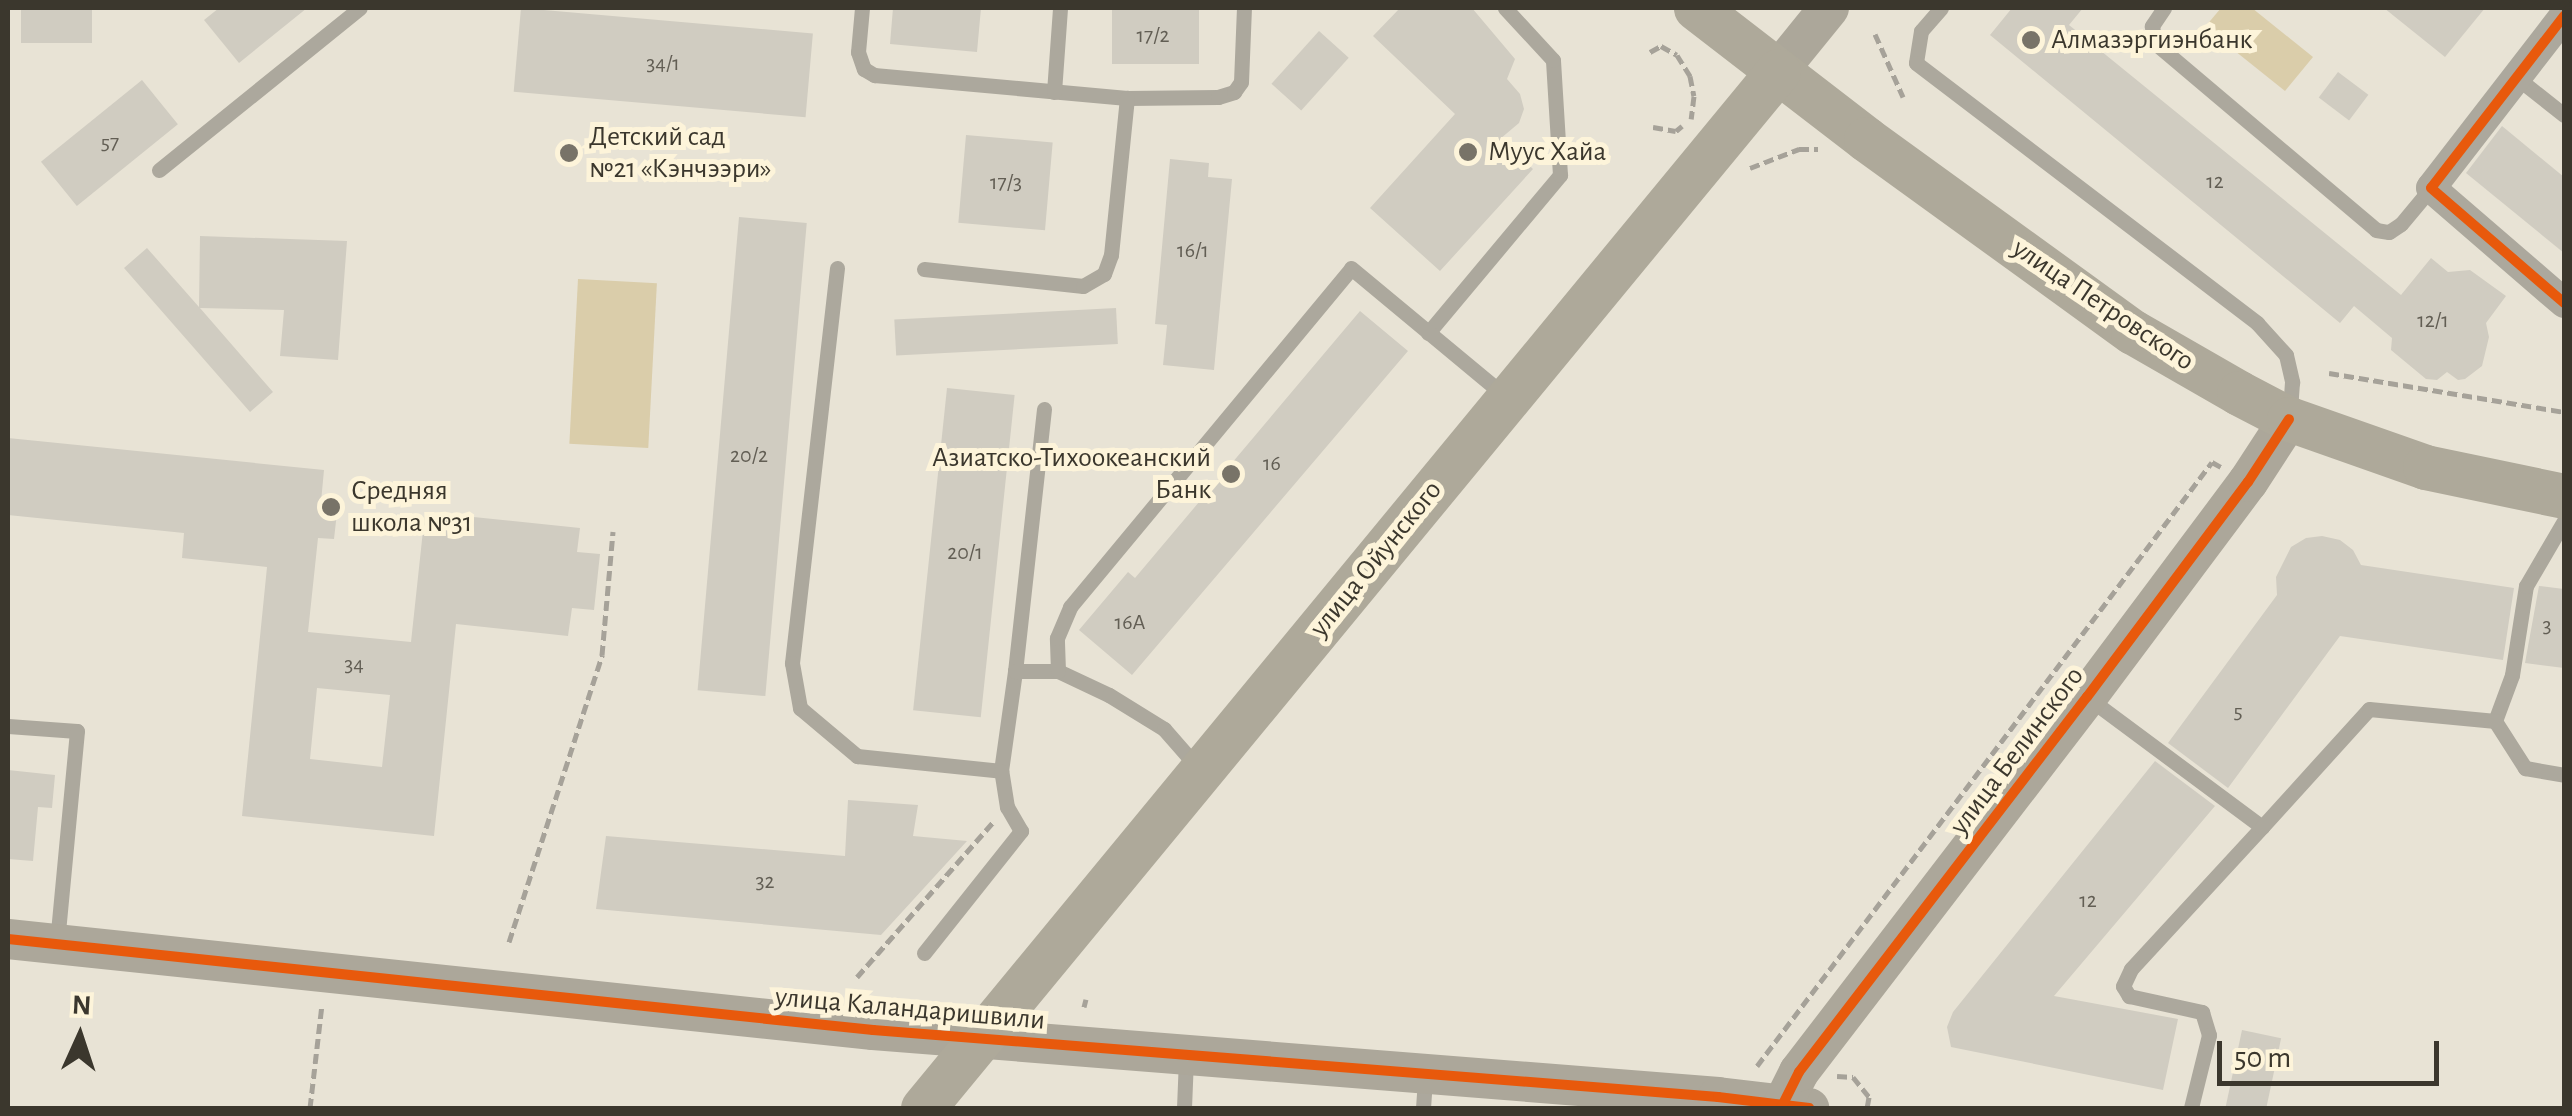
<!DOCTYPE html>
<meta charset="utf-8">
<style>
body{margin:0}
#map{position:relative;width:2572px;height:1116px;overflow:hidden;background:#e8e3d5;font-family:"Alegreya Sans",sans-serif}
div>[style]{position:absolute}
[style*='--x']{left:calc(var(--x)*1px);top:calc(var(--y)*1px);width:calc(var(--w)*1px);rotate:calc(var(--a)*1deg)}
.green>*{inset:0;background:#dacdaa;transform-origin:0 0}
.building>*{inset:0;background:#d0ccc1;transform-origin:0 0}
.path>*{height:5px;margin-top:-2.5px;transform-origin:0;background:repeating-linear-gradient(90deg,#a6a299 0 10px,transparent 0 15px)}
.lane>*{height:15px;margin:-7.5px;padding:0 7.5px;transform-origin:7.5px;border-radius:7.5px;background:#aca89d}
.street>*{height:30px;margin:-15px;padding:0 15px;transform-origin:15px;border-radius:15px;background:#aca89d}
.secondary>*{height:40px;margin:-20px;padding:0 20px;transform-origin:20px;border-radius:20px;background:#aca79a}
.primary>*{height:45px;margin:-22.5px;padding:0 22.5px;transform-origin:22.5px;border-radius:22.5px;background:#aea99a}
.cycleway>*{height:10px;margin:-5px;padding:0 5px;transform-origin:5px;border-radius:5px;background:#e8590c}
.dots>*{width:28px;height:28px;translate:-50% -50%;box-sizing:border-box;border:5px solid #fdf4da;border-radius:50%}
span{translate:-50% -50%;white-space:nowrap;text-align:center;line-height:1.15;-webkit-text-stroke:10px #fdf4da;paint-order:stroke}
.number-label{font-size:22px;color:#625e54}
.number-label span{-webkit-text-stroke-width:0}
.poi-label{font-size:28px;color:#3b372d}
.left{translate:0 -50%;text-align:left}
.right{translate:-100% -50%;text-align:right}
.street-label{font-size:28px;color:#3b372d}
.frame{position:absolute;inset:0;border:10px solid #3b372d;pointer-events:none}
.north{position:absolute;left:30px;top:986px;width:100px;height:100px;-webkit-text-stroke:8px #fdf4da;paint-order:stroke;rotate:3deg;font-size:28px;font-weight:700;line-height:40px;text-align:center;color:#3b372d}
.north::after{content:'';display:block;margin:auto;width:35px;height:45px;background:#3b372d;clip-path:polygon(50% 0,100% 100%,50% 72%,0 100%)}
.scale{position:absolute;left:2217px;top:1041px;width:222px;height:45px;box-sizing:border-box;border:5px solid #3b372d;border-top:0;padding-left:12px;font-size:30px;line-height:35px;white-space:nowrap;color:#3b372d;-webkit-text-stroke:8px #fdf4da;paint-order:stroke}
</style>
<div id="map">
<div class="green">
<i style="clip-path:polygon(2221px 8px,2252px 8px,2313px 57px,2285px 91px,2205px 27px)"></i>
<i style="left:578px;top:279px;width:79px;height:165px;rotate:3deg"></i>
</div>
<div class="building">
<i style="left:21px;top:8px;width:71px;height:35px"></i>
<i style="clip-path:polygon(219px 8px,307px 8px,239px 63px,204px 20px)"></i>
<i style="left:521px;top:8px;width:293px;height:84px;rotate:5deg"></i>
<i style="clip-path:polygon(893px 8px,981px 8px,977px 52px,890px 44px)"></i>
<i style="left:1112px;top:8px;width:87px;height:56px"></i>
<i style="clip-path:polygon(1400px 8px,1472px 8px,1515px 59px,1507px 79px,1520px 94px,1524px 109px,1519px 123px,1500px 139px,1533px 169px,1440px 271px,1370px 208px,1455px 114px,1373px 36px)"></i>
<i style="clip-path:polygon(2012px 8px,2083px 8px,2069px 25px,2401px 295px,2431px 258px,2448px 272px,2470px 270px,2506px 296px,2486px 323px,2489px 337px,2482px 366px,2465px 379px,2458px 380px,2447px 372px,2437px 380px,2426px 379px,2391px 350px,2392px 338px,2354px 306px,2340px 323px,1990px 35px)"></i>
<i style="clip-path:polygon(2384px 8px,2485px 8px,2445px 57px)"></i>
<i style="left:1319px;top:31px;width:40px;height:71px;rotate:42deg"></i>
<i style="left:2338px;top:72px;width:38px;height:32px;rotate:37deg"></i>
<i style="left:142px;top:80px;width:57px;height:130px;rotate:51deg"></i>
<i style="clip-path:polygon(2502px 126px,2564px 177px,2564px 253px,2466px 173px)"></i>
<i style="left:966px;top:135px;width:87px;height:88px;rotate:5deg"></i>
<i style="clip-path:polygon(1170px 159px,1209px 163px,1208px 177px,1232px 179px,1214px 370px,1163px 365px,1167px 325px,1155px 324px)"></i>
<i style="left:739px;top:217px;width:68px;height:475px;rotate:5deg"></i>
<i style="clip-path:polygon(200px 236px,347px 241px,338px 360px,280px 356px,284px 310px,200px 308px,273px 392px,250px 412px,124px 268px,147px 248px,199px 307px)"></i>
<i style="left:1116px;top:308px;width:36px;height:222px;rotate:87deg"></i>
<i style="clip-path:polygon(1360px 311px,1408px 351px,1132px 675px,1079px 630px,1128px 572px,1135px 578px)"></i>
<i style="left:947px;top:388px;width:68px;height:324px;rotate:6deg"></i>
<i style="clip-path:polygon(evenodd,8px 438px,324px 470px,321px 502px,338px 504px,334px 539px,318px 538px,308px 632px,411px 642px,425px 512px,580px 528px,577px 552px,600px 554px,594px 610px,572px 608px,568px 636px,456px 624px,434px 836px,242px 816px,267px 567px,182px 558px,184px 533px,8px 515px,8px 438px,317px 688px,390px 695px,382px 767px,310px 759px,317px 688px)"></i>
<i style="clip-path:polygon(2322px 536px,2340px 540px,2353px 550px,2361px 565px,2514px 588px,2503px 660px,2340px 636px,2228px 788px,2168px 743px,2277px 595px,2276px 577px,2291px 547px,2306px 538px)"></i>
<i style="clip-path:polygon(2539px 586px,2564px 589px,2564px 668px,2525px 663px)"></i>
<i style="clip-path:polygon(2155px 761px,2215px 806px,2054px 996px,2178px 1019px,2163px 1090px,1951px 1047px,1947px 1027px,1953px 1012px)"></i>
<i style="clip-path:polygon(8px 770px,55px 775px,52px 808px,38px 807px,33px 861px,8px 859px)"></i>
<i style="clip-path:polygon(848px 800px,918px 805px,913px 836px,967px 841px,881px 935px,596px 909px,606px 836px,845px 856px)"></i>
<i style="left:2242px;top:1030px;width:40px;height:79px;rotate:12deg"></i>
</div>
<div class="path">
<i style="--x:1875;--y:34;--w:69;--a:66"></i>
<i style="--x:1650;--y:52;--w:13;--a:-29"></i>
<i style="--x:1661;--y:46;--w:18;--a:29"></i>
<i style="--x:1677;--y:55;--w:25;--a:58"></i>
<i style="--x:1690;--y:76;--w:20;--a:79"></i>
<i style="--x:1694;--y:96;--w:23;--a:97"></i>
<i style="--x:1653;--y:127;--w:23;--a:10"></i>
<i style="--x:1676;--y:131;--w:8;--a:-40"></i>
<i style="--x:1750;--y:168;--w:53;--a:-21.2"></i>
<i style="--x:1799;--y:149;--w:19;--a:0"></i>
<i style="--x:2329;--y:373;--w:238;--a:9.4"></i>
<i style="--x:509;--y:942;--w:302;--a:-72"></i>
<i style="--x:602;--y:655;--w:124;--a:-84.9"></i>
<i style="--x:857;--y:977;--w:208;--a:-48.7"></i>
<i style="--x:1084;--y:1007;--w:8;--a:-76"></i>
<i style="--x:1757;--y:1066;--w:756;--a:-53.01"></i>
<i style="--x:2212;--y:462;--w:10;--a:29"></i>
<i style="--x:1837;--y:1076;--w:16;--a:4"></i>
<i style="--x:1853;--y:1077;--w:26;--a:51"></i>
<i style="--x:1869;--y:1097;--w:11;--a:100"></i>
<i style="--x:310;--y:1108;--w:104;--a:-83.4"></i>
</div>
<div class="lane">
<i style="--x:862;--y:8;--w:44;--a:95.2"></i>
<i style="--x:858;--y:52;--w:18;--a:71"></i>
<i style="--x:864;--y:69;--w:12;--a:31"></i>
<i style="--x:874;--y:75;--w:254;--a:5.2"></i>
<i style="--x:1127;--y:98;--w:91;--a:-0.6"></i>
<i style="--x:1218;--y:97;--w:17;--a:-17"></i>
<i style="--x:1234;--y:92;--w:12;--a:-55"></i>
<i style="--x:1241;--y:82;--w:74;--a:-87.7"></i>
<i style="--x:1941;--y:8;--w:30;--a:131"></i>
<i style="--x:1921;--y:31;--w:32;--a:99"></i>
<i style="--x:1916;--y:63;--w:429;--a:37.3"></i>
<i style="--x:2257;--y:323;--w:43;--a:47.8"></i>
<i style="--x:2286;--y:355;--w:28;--a:77"></i>
<i style="--x:2292;--y:382;--w:32;--a:94"></i>
<i style="--x:2164;--y:8;--w:22;--a:124"></i>
<i style="--x:2152;--y:26;--w:17;--a:80"></i>
<i style="--x:2155;--y:43;--w:289;--a:40.2"></i>
<i style="--x:2376;--y:230;--w:13;--a:9"></i>
<i style="--x:2389;--y:232;--w:14;--a:-34"></i>
<i style="--x:2401;--y:224;--w:47;--a:-50.2"></i>
<i style="--x:2516;--y:77;--w:61;--a:38.4"></i>
<i style="--x:1054;--y:92;--w:84;--a:-85.9"></i>
<i style="--x:159;--y:170;--w:258;--a:-38.9"></i>
<i style="--x:837;--y:268;--w:398;--a:96.5"></i>
<i style="--x:792;--y:663;--w:46;--a:79.9"></i>
<i style="--x:800;--y:708;--w:75;--a:40.1"></i>
<i style="--x:857;--y:756;--w:145;--a:5.9"></i>
<i style="--x:1001;--y:771;--w:101;--a:-82"></i>
<i style="--x:924;--y:269;--w:160;--a:6.1"></i>
<i style="--x:1083;--y:286;--w:24;--a:-30"></i>
<i style="--x:1104;--y:274;--w:20;--a:-70"></i>
<i style="--x:1111;--y:255;--w:158;--a:-84.2"></i>
<i style="--x:1428;--y:333;--w:206;--a:-50.1"></i>
<i style="--x:1560;--y:175;--w:115;--a:-93.5"></i>
<i style="--x:1553;--y:60;--w:71;--a:-132.7"></i>
<i style="--x:1044;--y:409;--w:264;--a:96.3"></i>
<i style="--x:1015;--y:671;--w:43;--a:0"></i>
<i style="--x:1058;--y:671;--w:56;--a:25.2"></i>
<i style="--x:1109;--y:695;--w:65;--a:31.7"></i>
<i style="--x:1164;--y:729;--w:53;--a:48.8"></i>
<i style="--x:1058;--y:671;--w:33;--a:-92"></i>
<i style="--x:1057;--y:638;--w:34;--a:-67"></i>
<i style="--x:1070;--y:607;--w:440;--a:-50.3"></i>
<i style="--x:1351;--y:268;--w:199;--a:39.7"></i>
<i style="--x:2087;--y:697;--w:218;--a:36.6"></i>
<i style="--x:2262;--y:827;--w:193;--a:132.7"></i>
<i style="--x:2131;--y:969;--w:19;--a:115"></i>
<i style="--x:2123;--y:986;--w:12;--a:59"></i>
<i style="--x:2129;--y:996;--w:75;--a:12.4"></i>
<i style="--x:2202;--y:1012;--w:24;--a:73"></i>
<i style="--x:2209;--y:1035;--w:75;--a:103.9"></i>
<i style="--x:2495;--y:721;--w:49;--a:-69.7"></i>
<i style="--x:2512;--y:675;--w:90;--a:-81.1"></i>
<i style="--x:2526;--y:586;--w:75;--a:-59.7"></i>
<i style="--x:8;--y:726;--w:69;--a:4.1"></i>
<i style="--x:77;--y:731;--w:213;--a:95.4"></i>
<i style="--x:2262;--y:827;--w:159;--a:-47.8"></i>
<i style="--x:2369;--y:709;--w:127;--a:5.4"></i>
<i style="--x:2495;--y:721;--w:56;--a:57.4"></i>
<i style="--x:2525;--y:768;--w:40;--a:10"></i>
<i style="--x:924;--y:953;--w:156;--a:-51.5"></i>
<i style="--x:1021;--y:831;--w:28;--a:-120"></i>
<i style="--x:1007;--y:807;--w:36;--a:-99"></i>
<i style="--x:1184;--y:1108;--w:50;--a:-87.7"></i>
<i style="--x:1423;--y:1108;--w:30;--a:-86"></i>
</div>
<div class="street">
<i style="--x:2564;--y:16;--w:217;--a:127.7"></i>
<i style="--x:2431;--y:188;--w:176;--a:40.8"></i>
</div>
<div class="secondary">
<i style="--x:1778;--y:71;--w:81;--a:-51"></i>
<i style="--x:8;--y:939;--w:870;--a:6.01"></i>
<i style="--x:873;--y:1030;--w:848;--a:4.53"></i>
<i style="--x:1718;--y:1097;--w:92;--a:6.9"></i>
<i style="--x:1781;--y:1108;--w:40;--a:-63.4"></i>
<i style="--x:1799;--y:1072;--w:473;--a:-52.5"></i>
<i style="--x:2087;--y:697;--w:269;--a:-53.2"></i>
<i style="--x:2248;--y:482;--w:75;--a:-56.9"></i>
</div>
<div class="primary">
<i style="--x:1696;--y:8;--w:215;--a:37.6"></i>
<i style="--x:1866;--y:139;--w:329;--a:35.9"></i>
<i style="--x:2133;--y:332;--w:122;--a:29.9"></i>
<i style="--x:2239;--y:393;--w:56;--a:27.5"></i>
<i style="--x:2289;--y:419;--w:144;--a:19.4"></i>
<i style="--x:2425;--y:467;--w:142;--a:11.8"></i>
<i style="--x:923;--y:1108;--w:1344;--a:-50.49"></i>
</div>
<div class="cycleway">
<i style="--x:2564;--y:16;--w:217;--a:127.7"></i>
<i style="--x:2431;--y:188;--w:176;--a:40.8"></i>
<i style="--x:8;--y:939;--w:870;--a:6.01"></i>
<i style="--x:873;--y:1030;--w:848;--a:4.53"></i>
<i style="--x:1718;--y:1097;--w:92;--a:6.9"></i>
<i style="--x:1781;--y:1108;--w:40;--a:-63.4"></i>
<i style="--x:1799;--y:1072;--w:473;--a:-52.5"></i>
<i style="--x:2087;--y:697;--w:269;--a:-53.2"></i>
<i style="--x:2248;--y:482;--w:75;--a:-56.9"></i>
</div>
<div class="dots">
<i style="left:2031px;top:40px;background:#787368"></i>
<i style="left:1468px;top:152px;background:#787368"></i>
<i style="left:569px;top:153px;background:#787368"></i>
<i style="left:1231px;top:474px;background:#787368"></i>
<i style="left:331px;top:507px;background:#787368"></i>
</div>
<div class="number-label">
<span style="left:1153px;top:36px">17/2</span>
<span style="left:663px;top:64px">34/1</span>
<span style="left:110px;top:143px">57</span>
<span style="left:2215px;top:182px">12</span>
<span style="left:1006px;top:183px">17/3</span>
<span style="left:1193px;top:251px">16/1</span>
<span style="left:2433px;top:321px">12/1</span>
<span style="left:749px;top:456px">20/2</span>
<span style="left:1272px;top:464px">16</span>
<span style="left:965px;top:553px">20/1</span>
<span style="left:1130px;top:623px">16А</span>
<span style="left:2547px;top:626px">3</span>
<span style="left:354px;top:665px">34</span>
<span style="left:2238px;top:712px">5</span>
<span style="left:765px;top:882px">32</span>
<span style="left:2088px;top:901px">12</span>
</div>
<div class="poi-label">
<span class="left" style="left:2051px;top:40px">Алмазэргиэнбанк</span>
<span class="left" style="left:589px;top:153px">Детский сад<br>№21 «Кэнчээри»</span>
<span class="left" style="left:1488px;top:152px">Муус Хайа</span>
<span class="right" style="left:1211px;top:474px">Азиатско-Тихоокеанский<br>Банк</span>
<span class="left" style="left:351px;top:507px">Средняя<br>школа №31</span>
</div>
<div class="street-label">
<span style="left:2103px;top:305px;rotate:34deg">улица Петровского</span>
<span style="left:1376px;top:559px;rotate:-51deg">улица Ойунского</span>
<span style="left:2017px;top:751px;rotate:-53deg">улица Белинского</span>
<span style="left:910px;top:1009px;rotate:5deg">улица Каландаришвили</span>
</div>
<div class="frame"></div>
<div class="north">N</div>
<div class="scale">50 m</div>
</div>
